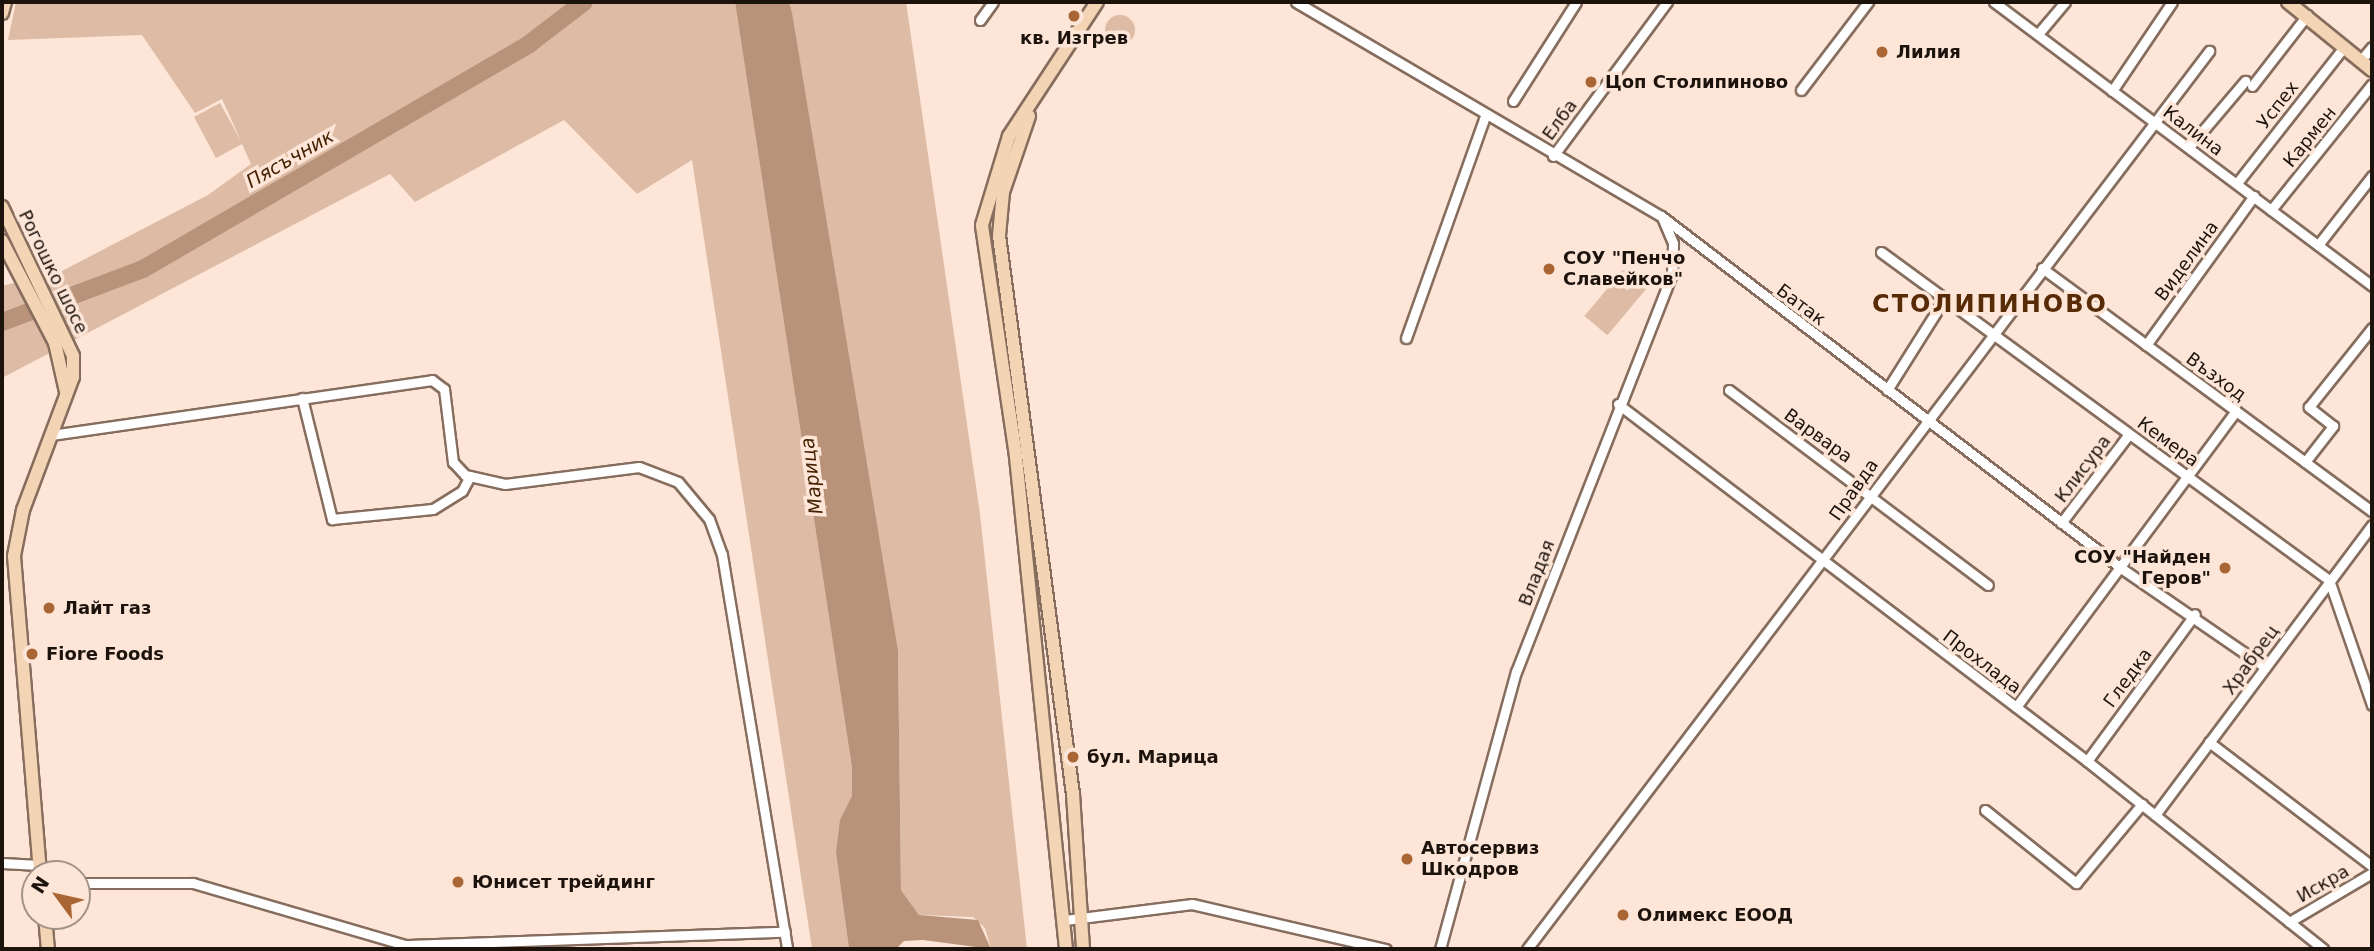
<!DOCTYPE html>
<meta charset="utf-8">
<style>
body{margin:0}
#map{position:relative;width:2374px;height:951px;overflow:hidden;background:#fde6d8;font-family:"DejaVu Sans",sans-serif}
div>[style]{position:absolute}
[style*='--x']{left:calc(var(--x)*1px);top:calc(var(--y)*1px);width:calc(var(--w)*1px);rotate:calc(var(--a)*1deg)}
.green>*{inset:0;background:#ddbba4;transform-origin:0 0}
.round{border-radius:50%}
.water>*{inset:0;background:#b8937a}
.river>*{height:18px;margin:-9px;padding:0 9px;transform-origin:9px;border-radius:9px;background:#b8937a}
.roads{filter:drop-shadow(2px 0 #866d5d) drop-shadow(-2px 0 #866d5d) drop-shadow(0 2px #866d5d) drop-shadow(0 -2px #866d5d)}
.street>*{height:9px;margin:-4.5px;padding:0 4.5px;transform-origin:4.5px;border-radius:4.5px;background:#fff}
.secondary>*{height:12px;margin:-6px;padding:0 6px;transform-origin:6px;border-radius:6px;background:#f3d4b4}
.dots>*{width:19px;height:19px;translate:-50% -50%;box-sizing:border-box;border:4px solid #fde6d8;border-radius:50%}
span{translate:-50% -50%;white-space:nowrap;text-align:center;line-height:1.15;-webkit-text-stroke:7px #fde6d8;paint-order:stroke}
.poi-label{font-size:18px;color:#1d130d;font-weight:700}
.left{translate:0 -50%;text-align:left}
.right{translate:-100% -50%;text-align:right}
.street-label{font-size:18px;color:#1d130d}
.water-label{font-size:19px;color:#452001;font-style:italic}
.district-label{font-size:24px;color:#572b05;font-weight:700;letter-spacing:2px}
.frame{position:absolute;inset:0;border:4px solid #1d130d;pointer-events:none}
.north{position:absolute;left:21px;top:860px;width:70px;height:70px;box-sizing:border-box;background:#fde6d8;border:2px solid #a39287;border-radius:50%;rotate:303deg;font-size:19px;font-weight:700;line-height:28px;text-align:center;color:#1d130d}
.north::after{content:'';display:block;margin:auto;width:24px;height:32px;background:#a96634;clip-path:polygon(50% 0,100% 100%,50% 72%,0 100%)}
</style>
<div id="map">
<div class="green">
<i style="clip-path:polygon(16px 2px,735px 2px,852px 768px,852px 796px,836px 853px,849px 949px,812px 949px,692px 160px,637px 194px,564px 120px,415px 202px,390px 174px,2px 378px,2px 286px,60px 272px,208px 195px,251px 164px,242px 144px,216px 158px,194px 117px,220px 103px,241px 141px,222px 99px,195px 113px,142px 35px,8px 40px)"></i>
<i style="clip-path:polygon(789px 2px,906px 2px,980px 514px,1027px 949px,991px 949px,985px 928px,973px 917px,919px 915px,901px 890px,898px 650px)"></i>
<i class="round" style="left:1105px;top:15px;width:30px;height:30px"></i>
<i style="left:1623px;top:270px;width:30px;height:60px;rotate:40deg"></i>
</div>
<div class="water">
<i style="clip-path:polygon(735px 2px,789px 2px,792px 13px,898px 650px,901px 890px,919px 915px,978px 920px,991px 949px,923px 940px,904px 941px,896px 949px,849px 949px,836px 853px,840px 820px,852px 796px,852px 768px)"></i>
</div>
<div class="river">
<i style="--x:2;--y:322;--w:151;--a:-20.6"></i>
<i style="--x:143;--y:269;--w:447;--a:-30.2"></i>
<i style="--x:529;--y:44;--w:69;--a:-37.4"></i>
</div>
<div class="roads">
<div class="street">
<i style="--x:1296;--y:2;--w:423;--a:30.4"></i>
<i style="--x:1661;--y:216;--w:579;--a:37.42"></i>
<i style="--x:2121;--y:568;--w:175;--a:34.5"></i>
<i style="--x:1994;--y:2;--w:473;--a:36.9"></i>
<i style="--x:980;--y:20;--w:22;--a:-54"></i>
<i style="--x:2038;--y:34;--w:42;--a:-49.8"></i>
<i style="--x:2361;--y:60;--w:17;--a:-50"></i>
<i style="--x:2252;--y:86;--w:90;--a:-52.2"></i>
<i style="--x:1801;--y:90;--w:111;--a:-52.7"></i>
<i style="--x:2112;--y:91;--w:107;--a:-56"></i>
<i style="--x:1513;--y:101;--w:117;--a:-57.5"></i>
<i style="--x:2189;--y:147;--w:87;--a:-49.7"></i>
<i style="--x:1553;--y:156;--w:192;--a:-53.5"></i>
<i style="--x:2237;--y:183;--w:173;--a:-51.8"></i>
<i style="--x:2271;--y:210;--w:161;--a:-51.3"></i>
<i style="--x:2318;--y:245;--w:88;--a:-52"></i>
<i style="--x:1881;--y:252;--w:555;--a:36.21"></i>
<i style="--x:2329;--y:580;--w:132;--a:71"></i>
<i style="--x:2042;--y:268;--w:410;--a:36.4"></i>
<i style="--x:1406;--y:338;--w:236;--a:-70.4"></i>
<i style="--x:2146;--y:345;--w:184;--a:-54.1"></i>
<i style="--x:1729;--y:390;--w:324;--a:37"></i>
<i style="--x:1887;--y:390;--w:109;--a:-57.8"></i>
<i style="--x:302;--y:398;--w:125;--a:76.1"></i>
<i style="--x:332;--y:519;--w:101;--a:-5.7"></i>
<i style="--x:433;--y:509;--w:34;--a:-32"></i>
<i style="--x:462;--y:491;--w:17;--a:-62"></i>
<i style="--x:1618;--y:404;--w:589;--a:37.28"></i>
<i style="--x:2087;--y:761;--w:302;--a:38.5"></i>
<i style="--x:51;--y:435;--w:385;--a:-8.2"></i>
<i style="--x:432;--y:380;--w:15;--a:37"></i>
<i style="--x:444;--y:389;--w:74;--a:83"></i>
<i style="--x:453;--y:462;--w:18;--a:47"></i>
<i style="--x:465;--y:475;--w:41;--a:12.7"></i>
<i style="--x:505;--y:484;--w:135;--a:-7.2"></i>
<i style="--x:639;--y:467;--w:42;--a:21"></i>
<i style="--x:678;--y:482;--w:48;--a:50"></i>
<i style="--x:709;--y:519;--w:38;--a:70"></i>
<i style="--x:722;--y:555;--w:399;--a:80.6"></i>
<i style="--x:2305;--y:462;--w:46;--a:-52.1"></i>
<i style="--x:2333;--y:426;--w:31;--a:-142"></i>
<i style="--x:2309;--y:407;--w:101;--a:-51.4"></i>
<i style="--x:2061;--y:523;--w:112;--a:-52.6"></i>
<i style="--x:2016;--y:707;--w:369;--a:-53.4"></i>
<i style="--x:2209;--y:742;--w:205;--a:37.3"></i>
<i style="--x:2087;--y:761;--w:182;--a:-53.7"></i>
<i style="--x:1985;--y:810;--w:117;--a:38.7"></i>
<i style="--x:2076;--y:883;--w:103;--a:-50.1"></i>
<i style="--x:2155;--y:815;--w:362;--a:-53.2"></i>
<i style="--x:2;--y:863;--w:37;--a:3"></i>
<i style="--x:77;--y:883;--w:116;--a:0"></i>
<i style="--x:193;--y:883;--w:221;--a:16.3"></i>
<i style="--x:405;--y:945;--w:380;--a:-2"></i>
<i style="--x:1065;--y:920;--w:128;--a:-7.2"></i>
<i style="--x:1192;--y:904;--w:199;--a:13.1"></i>
<i style="--x:2289;--y:922;--w:96;--a:-30.6"></i>
<i style="--x:1440;--y:949;--w:287;--a:-74.7"></i>
<i style="--x:1516;--y:672;--w:427;--a:-68.6"></i>
<i style="--x:1672;--y:274;--w:31;--a:-88"></i>
<i style="--x:1673;--y:243;--w:28;--a:-113"></i>
<i style="--x:1527;--y:949;--w:1128;--a:-52.78"></i>
</div>
<div class="secondary">
<i style="--x:2288;--y:2;--w:108;--a:39"></i>
<i style="--x:2;--y:13;--w:11;--a:-75"></i>
<i style="--x:1029;--y:116;--w:80;--a:108.9"></i>
<i style="--x:1003;--y:192;--w:44;--a:95.2"></i>
<i style="--x:999;--y:236;--w:563;--a:82.45"></i>
<i style="--x:1073;--y:794;--w:155;--a:86.3"></i>
<i style="--x:2;--y:207;--w:165;--a:64.5"></i>
<i style="--x:73;--y:356;--w:21;--a:90"></i>
<i style="--x:73;--y:377;--w:142;--a:110.6"></i>
<i style="--x:23;--y:510;--w:47;--a:101.1"></i>
<i style="--x:14;--y:556;--w:319;--a:85.3"></i>
<i style="--x:2;--y:241;--w:115;--a:62.5"></i>
<i style="--x:55;--y:343;--w:50;--a:77.3"></i>
<i style="--x:45;--y:916;--w:33;--a:85"></i>
<i style="--x:1066;--y:949;--w:496;--a:-95.8"></i>
<i style="--x:1016;--y:456;--w:233;--a:-98.4"></i>
<i style="--x:982;--y:225;--w:93;--a:-73.1"></i>
<i style="--x:1009;--y:136;--w:160;--a:-56.7"></i>
</div>
</div>
<div class="dots">
<i style="left:1074px;top:16px;background:#a96634"></i>
<i style="left:1882px;top:52px;background:#a96634"></i>
<i style="left:1591px;top:82px;background:#a96634"></i>
<i style="left:1549px;top:269px;background:#a96634"></i>
<i style="left:2225px;top:568px;background:#a96634"></i>
<i style="left:49px;top:608px;background:#a96634"></i>
<i style="left:32px;top:654px;background:#a96634"></i>
<i style="left:1073px;top:757px;background:#a96634"></i>
<i style="left:1407px;top:859px;background:#a96634"></i>
<i style="left:458px;top:882px;background:#a96634"></i>
<i style="left:1623px;top:915px;background:#a96634"></i>
</div>
<div class="poi-label">
<span style="left:1074px;top:38px">кв. Изгрев</span>
<span class="left" style="left:1896px;top:52px">Лилия</span>
<span class="left" style="left:1605px;top:82px">Цоп Столипиново</span>
<span class="left" style="left:1563px;top:269px">СОУ "Пенчо<br>Славейков"</span>
<span class="right" style="left:2211px;top:568px">СОУ "Найден<br>Геров"</span>
<span class="left" style="left:63px;top:608px">Лайт газ</span>
<span class="left" style="left:46px;top:654px">Fiore Foods</span>
<span class="left" style="left:1087px;top:757px">бул. Марица</span>
<span class="left" style="left:1421px;top:859px">Автосервиз<br>Шкодров</span>
<span class="left" style="left:472px;top:882px">Юнисет трейдинг</span>
<span class="left" style="left:1637px;top:915px">Олимекс ЕООД</span>
</div>
<div class="street-label">
<span style="left:2278px;top:105px;rotate:-52deg">Успех</span>
<span style="left:1560px;top:120px;rotate:-54deg">Елба</span>
<span style="left:2193px;top:131px;rotate:37deg">Калина</span>
<span style="left:2310px;top:137px;rotate:-51deg">Кармен</span>
<span style="left:2187px;top:261px;rotate:-54deg">Виделина</span>
<span style="left:53px;top:272px;rotate:64deg">Рогошко шосе</span>
<span style="left:1801px;top:305px;rotate:37deg">Батак</span>
<span style="left:2216px;top:377px;rotate:36deg">Възход</span>
<span style="left:1818px;top:436px;rotate:36deg">Варвара</span>
<span style="left:2168px;top:442px;rotate:36deg">Кемера</span>
<span style="left:2083px;top:469px;rotate:-53deg">Клисура</span>
<span style="left:1854px;top:490px;rotate:-55deg">Правда</span>
<span style="left:1537px;top:573px;rotate:-69deg">Владая</span>
<span style="left:2251px;top:660px;rotate:-54deg">Храбрец</span>
<span style="left:1982px;top:662px;rotate:37deg">Прохлада</span>
<span style="left:2128px;top:678px;rotate:-54deg">Гледка</span>
<span style="left:2323px;top:884px;rotate:-30deg">Искра</span>
</div>
<div class="water-label">
<span style="left:290px;top:159px;rotate:-30deg">Пясъчник</span>
<span style="left:812px;top:476px;rotate:-97deg">Марица</span>
</div>
<div class="district-label">
<span style="left:1990px;top:305px">СТОЛИПИНОВО</span>
</div>
<div class="frame"></div>
<div class="north">N</div>
</div>
